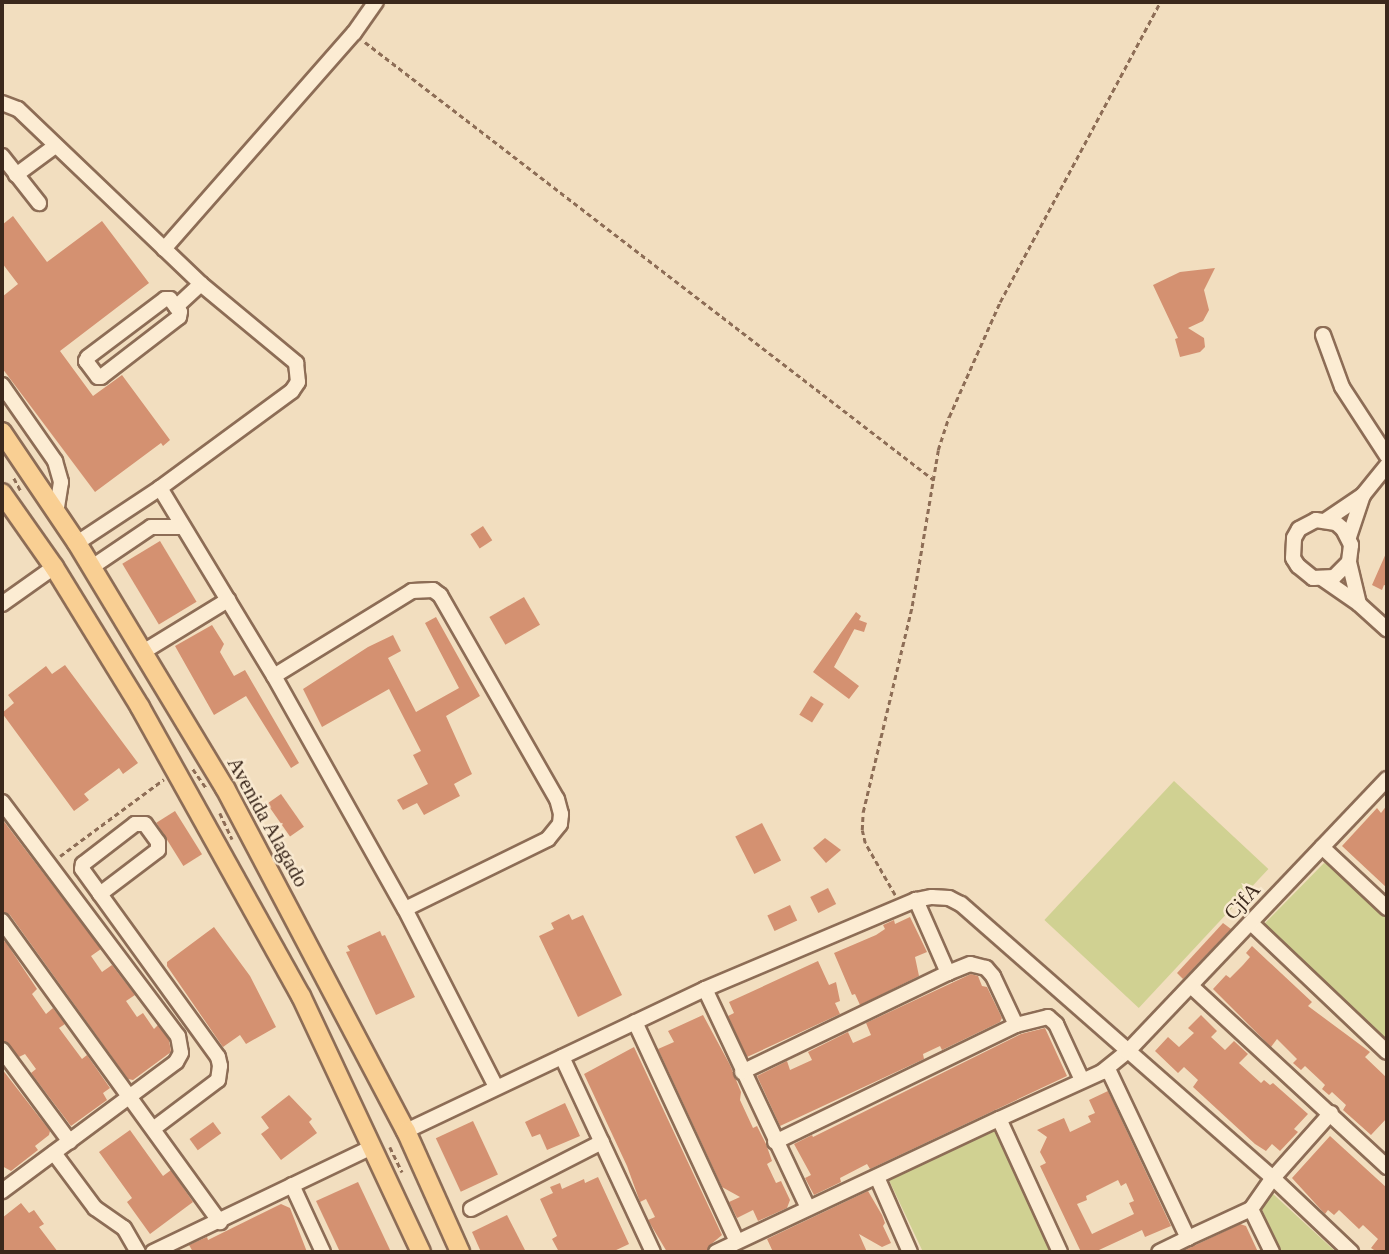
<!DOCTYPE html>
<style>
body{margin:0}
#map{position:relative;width:1389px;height:1254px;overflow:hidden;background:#f2debf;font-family:Georgia,serif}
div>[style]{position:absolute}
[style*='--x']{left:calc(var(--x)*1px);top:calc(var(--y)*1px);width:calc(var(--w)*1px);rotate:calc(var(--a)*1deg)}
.green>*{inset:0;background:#d0d192;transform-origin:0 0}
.building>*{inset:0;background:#d49171;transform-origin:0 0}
.path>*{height:2.5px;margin-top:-1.25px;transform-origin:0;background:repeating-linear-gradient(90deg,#8d6d56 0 5px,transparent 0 8.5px)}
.roads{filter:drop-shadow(2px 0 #8d6d56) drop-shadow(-2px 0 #8d6d56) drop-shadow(0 2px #8d6d56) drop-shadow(0 -2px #8d6d56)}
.minor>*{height:14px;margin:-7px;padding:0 7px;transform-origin:7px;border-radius:7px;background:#fcecd3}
.major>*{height:18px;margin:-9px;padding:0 9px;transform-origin:9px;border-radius:9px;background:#f9cf93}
span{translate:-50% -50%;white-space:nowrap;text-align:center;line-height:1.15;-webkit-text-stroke:5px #f9e9d0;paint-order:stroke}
.street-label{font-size:21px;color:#3b281c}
.frame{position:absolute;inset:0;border:4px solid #3b281c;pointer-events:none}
</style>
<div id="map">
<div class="green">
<i style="left:1174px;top:781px;width:129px;height:190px;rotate:43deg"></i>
<i style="clip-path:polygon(1324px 863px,1334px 866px,1387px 915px,1387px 1041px,1265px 927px,1265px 923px)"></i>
<i style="clip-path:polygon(994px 1125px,1053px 1252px,923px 1252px,887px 1176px)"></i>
<i style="clip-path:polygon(1272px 1193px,1336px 1252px,1281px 1252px,1260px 1205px)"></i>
</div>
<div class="building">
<i style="clip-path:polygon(13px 216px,47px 262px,102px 221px,149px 283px,60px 351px,93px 396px,122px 375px,170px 440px,163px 446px,161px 443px,95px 492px,2px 368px,2px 297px,18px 284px,2px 263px,2px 225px)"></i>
<i style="clip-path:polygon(1215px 268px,1204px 290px,1209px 310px,1203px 321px,1188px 328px,1204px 338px,1205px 347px,1200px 352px,1180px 357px,1175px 339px,1178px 338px,1153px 285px,1180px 272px)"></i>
<i style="left:483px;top:526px;width:17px;height:15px;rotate:57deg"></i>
<i style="left:160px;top:541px;width:71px;height:44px;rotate:59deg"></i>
<i style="clip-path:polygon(1387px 551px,1387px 586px,1384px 585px,1382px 590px,1372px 585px)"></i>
<i style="left:524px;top:597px;width:32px;height:40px;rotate:60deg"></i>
<i style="clip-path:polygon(856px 612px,861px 616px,859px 620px,867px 623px,864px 632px,854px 629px,856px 626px,834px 667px,859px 686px,849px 699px,813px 672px)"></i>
<i style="clip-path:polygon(436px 617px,480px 696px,446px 716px,472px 774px,454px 784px,460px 796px,424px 815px,417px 803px,403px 810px,397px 800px,428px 784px,413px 755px,421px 751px,389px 689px,322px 727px,303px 689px,368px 647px,393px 635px,401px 651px,388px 658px,416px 712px,459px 688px,425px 623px)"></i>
<i style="clip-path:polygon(212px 625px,224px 644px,220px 652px,234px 676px,245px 670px,299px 763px,291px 768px,246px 696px,214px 715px,175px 646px)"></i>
<i style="clip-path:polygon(65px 665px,138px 763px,123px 774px,119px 768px,111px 774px,84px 794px,89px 800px,74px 811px,2px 713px,14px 703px,8px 695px,46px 666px,52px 674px)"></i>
<i style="left:811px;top:696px;width:15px;height:22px;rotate:32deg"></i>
<i style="left:281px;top:794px;width:40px;height:17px;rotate:55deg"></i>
<i style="clip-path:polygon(1387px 805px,1387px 888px,1342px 846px,1377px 808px,1381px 813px)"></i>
<i style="left:175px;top:811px;width:51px;height:22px;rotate:58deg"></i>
<i style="clip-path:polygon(2px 819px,101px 949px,91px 956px,102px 972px,112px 965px,135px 995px,126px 1001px,137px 1017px,143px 1013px,154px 1029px,158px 1025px,169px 1040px,171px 1052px,133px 1080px,128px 1079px,10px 915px,2px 911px)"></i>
<i style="left:762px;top:823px;width:42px;height:30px;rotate:63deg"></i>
<i style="clip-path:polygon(825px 838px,841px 850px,826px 863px,813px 848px)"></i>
<i style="left:828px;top:888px;width:18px;height:20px;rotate:63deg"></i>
<i style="left:790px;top:905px;width:17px;height:25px;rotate:65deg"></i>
<i style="clip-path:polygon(569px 914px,572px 920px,583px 915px,622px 995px,578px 1017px,539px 936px,554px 929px,551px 923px)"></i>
<i style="clip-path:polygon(910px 917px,927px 952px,915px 957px,919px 976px,860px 1005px,855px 994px,852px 995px,834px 953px,876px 935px,885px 929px,883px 925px,894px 920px,895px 924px)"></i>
<i style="clip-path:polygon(1223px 923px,1231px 929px,1183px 979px,1177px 973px)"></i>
<i style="clip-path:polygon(214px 927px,250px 976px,276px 1027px,246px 1044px,240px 1035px,223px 1047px,167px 966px,167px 962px)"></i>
<i style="clip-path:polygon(380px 931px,382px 936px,385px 935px,415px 997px,376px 1015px,346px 952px,350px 951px,347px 946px)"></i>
<i style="clip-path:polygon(5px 941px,37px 989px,32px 994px,46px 1014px,53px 1008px,65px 1024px,59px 1028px,82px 1059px,87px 1055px,110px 1088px,103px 1093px,107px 1100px,71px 1126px,31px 1073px,36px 1069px,25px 1054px,19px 1057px,2px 1039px,2px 943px)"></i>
<i style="clip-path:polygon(1252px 946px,1312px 1002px,1308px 1006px,1370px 1052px,1365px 1057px,1387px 1078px,1387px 1118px,1371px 1135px,1343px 1110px,1346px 1105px,1332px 1092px,1329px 1095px,1322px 1089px,1325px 1085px,1321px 1081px,1305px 1066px,1301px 1070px,1293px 1063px,1297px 1059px,1277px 1039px,1271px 1047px,1213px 989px,1226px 975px,1230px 978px,1243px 965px,1250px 957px,1246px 953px)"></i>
<i style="clip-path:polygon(818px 961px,829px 985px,836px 982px,840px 1001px,835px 1003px,840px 1014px,747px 1057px,728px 1016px,734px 1013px,729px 1002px)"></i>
<i style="clip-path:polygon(971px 974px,978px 976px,982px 986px,987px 987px,1002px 1018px,1000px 1022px,942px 1050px,940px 1046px,923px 1054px,924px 1059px,780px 1126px,757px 1076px,787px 1061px,790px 1070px,812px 1060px,808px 1052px,848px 1032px,853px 1043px,871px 1035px,866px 1023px)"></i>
<i style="clip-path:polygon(703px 1015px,730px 1065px,741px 1092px,740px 1100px,753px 1128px,757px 1126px,766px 1144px,772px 1161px,767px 1164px,776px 1183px,781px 1181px,790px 1200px,787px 1208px,758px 1221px,753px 1210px,737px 1218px,729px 1202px,740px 1197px,722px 1187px,658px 1049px,674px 1042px,668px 1031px)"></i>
<i style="clip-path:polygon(1201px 1015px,1217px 1031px,1211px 1037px,1225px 1050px,1234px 1041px,1248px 1054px,1239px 1063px,1261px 1083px,1264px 1080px,1270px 1085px,1273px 1083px,1308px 1114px,1294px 1129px,1298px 1132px,1280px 1151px,1272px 1144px,1266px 1151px,1255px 1144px,1193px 1087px,1198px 1080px,1184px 1067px,1178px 1073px,1155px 1051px,1168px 1037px,1179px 1047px,1194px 1033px,1188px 1028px)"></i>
<i style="clip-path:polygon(1045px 1028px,1067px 1076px,870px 1169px,867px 1164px,840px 1178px,841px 1182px,814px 1195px,805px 1178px,811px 1175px,794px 1144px,812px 1135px,813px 1137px,1021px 1034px)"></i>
<i style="clip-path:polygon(634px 1047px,722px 1235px,709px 1246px,707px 1252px,667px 1252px,648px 1220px,655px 1217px,646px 1199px,640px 1202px,627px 1166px,584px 1074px)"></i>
<i style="clip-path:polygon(2px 1069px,50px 1131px,49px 1135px,35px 1146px,38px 1150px,11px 1171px,2px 1166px)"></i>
<i style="clip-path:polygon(evenodd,1108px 1091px,1171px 1226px,1145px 1237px,1142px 1230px,1099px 1250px,1081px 1252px,1040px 1166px,1046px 1163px,1040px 1152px,1047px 1137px,1037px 1130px,1064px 1118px,1070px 1132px,1091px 1122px,1088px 1116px,1095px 1113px,1089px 1100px,1108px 1091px,1118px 1180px,1121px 1186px,1126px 1183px,1134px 1201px,1129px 1203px,1134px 1214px,1092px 1234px,1077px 1204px,1087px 1200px,1086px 1196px,1118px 1180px)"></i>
<i style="clip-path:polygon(289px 1095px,312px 1119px,309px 1122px,317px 1133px,281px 1160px,261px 1134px,269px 1128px,261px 1117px)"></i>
<i style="clip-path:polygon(565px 1103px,580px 1136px,547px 1150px,540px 1134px,532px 1137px,525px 1122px)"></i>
<i style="left:473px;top:1121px;width:59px;height:41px;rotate:65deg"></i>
<i style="left:213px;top:1122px;width:14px;height:29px;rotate:54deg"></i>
<i style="clip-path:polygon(130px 1130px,163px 1176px,171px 1170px,193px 1202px,150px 1234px,127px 1202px,132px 1198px,99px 1152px)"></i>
<i style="clip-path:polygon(1330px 1136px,1387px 1188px,1387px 1252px,1377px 1252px,1371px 1248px,1378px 1239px,1363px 1225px,1359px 1229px,1339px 1210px,1334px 1215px,1328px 1210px,1325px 1214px,1292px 1178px)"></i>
<i style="clip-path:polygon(598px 1177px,629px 1244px,612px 1252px,559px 1252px,552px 1239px,557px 1236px,540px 1199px,553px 1193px,550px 1187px,560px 1183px,562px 1189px,584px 1179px,585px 1183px)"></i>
<i style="clip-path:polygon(358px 1182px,391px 1252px,340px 1252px,316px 1201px)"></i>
<i style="clip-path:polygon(868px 1191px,882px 1215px,885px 1223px,883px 1226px,891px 1243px,882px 1247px,859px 1234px,867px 1252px,773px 1252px,767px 1239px)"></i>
<i style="clip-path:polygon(21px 1203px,29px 1213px,34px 1210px,44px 1224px,39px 1227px,58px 1252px,2px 1252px,2px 1218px)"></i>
<i style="clip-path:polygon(281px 1204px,290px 1208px,307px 1252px,193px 1252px,189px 1245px,207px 1237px,208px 1240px)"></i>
<i style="clip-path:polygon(507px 1215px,526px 1252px,481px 1252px,472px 1232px)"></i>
<i style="clip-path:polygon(1240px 1224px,1246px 1226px,1258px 1252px,1181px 1252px)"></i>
</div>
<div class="path">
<i style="--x:365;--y:42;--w:718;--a:37.59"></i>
<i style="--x:14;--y:478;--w:15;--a:62"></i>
<i style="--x:193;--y:769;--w:24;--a:55"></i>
<i style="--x:220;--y:813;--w:29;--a:65"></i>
<i style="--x:60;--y:856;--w:129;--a:-36.5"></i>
<i style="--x:895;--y:895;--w:60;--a:-120"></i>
<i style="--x:865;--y:843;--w:13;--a:-103"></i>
<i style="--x:862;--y:830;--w:18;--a:-87"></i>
<i style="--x:863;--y:812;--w:212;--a:-76.6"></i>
<i style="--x:912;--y:606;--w:158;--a:-80.5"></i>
<i style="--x:938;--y:450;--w:35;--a:-72"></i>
<i style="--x:949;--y:417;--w:126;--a:-66.1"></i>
<i style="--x:1000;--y:302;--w:340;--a:-61.9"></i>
<i style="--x:390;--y:1147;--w:28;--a:64"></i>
</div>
<div class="roads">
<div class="minor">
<i style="--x:2;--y:103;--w:17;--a:21"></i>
<i style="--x:18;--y:109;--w:253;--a:43.7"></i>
<i style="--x:201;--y:284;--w:124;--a:39.7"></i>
<i style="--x:296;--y:363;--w:19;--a:84"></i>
<i style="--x:298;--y:382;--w:11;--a:124"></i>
<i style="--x:292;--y:391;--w:164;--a:143.7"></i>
<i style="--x:160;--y:488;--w:220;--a:58.8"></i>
<i style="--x:274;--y:676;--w:267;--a:60.7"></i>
<i style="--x:405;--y:909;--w:200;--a:62.9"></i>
<i style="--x:2;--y:156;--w:60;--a:51.8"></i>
<i style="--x:16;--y:175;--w:49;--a:-36.6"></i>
<i style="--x:164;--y:249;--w:288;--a:-48.7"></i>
<i style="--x:354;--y:33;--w:38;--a:-55"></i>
<i style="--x:165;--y:299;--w:5;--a:0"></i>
<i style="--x:170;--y:299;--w:16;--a:52"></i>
<i style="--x:180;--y:312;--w:5;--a:101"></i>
<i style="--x:179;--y:317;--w:98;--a:142.4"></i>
<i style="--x:101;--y:377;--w:3;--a:180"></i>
<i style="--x:98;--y:377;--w:20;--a:-127"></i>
<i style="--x:86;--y:361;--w:4;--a:-63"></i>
<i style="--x:88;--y:357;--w:96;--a:-37"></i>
<i style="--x:176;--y:307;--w:34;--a:-43"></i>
<i style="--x:1323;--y:335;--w:55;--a:69.9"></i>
<i style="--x:1342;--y:387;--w:82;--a:56.9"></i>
<i style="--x:2;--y:385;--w:93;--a:55.1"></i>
<i style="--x:55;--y:461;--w:22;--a:74"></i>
<i style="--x:61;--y:482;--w:31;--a:99"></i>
<i style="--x:1326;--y:520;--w:45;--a:-34"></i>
<i style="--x:1363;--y:495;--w:38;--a:-51"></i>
<i style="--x:1349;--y:537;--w:44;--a:-71.6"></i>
<i style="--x:77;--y:543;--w:100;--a:-33.5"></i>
<i style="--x:1349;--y:562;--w:21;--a:135"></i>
<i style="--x:1334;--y:577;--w:21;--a:177"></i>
<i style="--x:1313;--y:578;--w:19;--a:-141"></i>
<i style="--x:1298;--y:566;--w:9;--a:-122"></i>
<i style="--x:1293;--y:558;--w:20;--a:-87"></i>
<i style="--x:1294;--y:538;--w:10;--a:-61"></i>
<i style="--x:1299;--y:529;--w:19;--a:-28"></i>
<i style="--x:1316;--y:520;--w:20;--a:9"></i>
<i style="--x:1336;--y:523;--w:9;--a:41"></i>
<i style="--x:1343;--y:529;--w:18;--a:63"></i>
<i style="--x:1351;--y:545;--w:17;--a:97"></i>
<i style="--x:1349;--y:562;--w:43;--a:76.6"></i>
<i style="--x:92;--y:567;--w:71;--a:-34.1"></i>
<i style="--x:151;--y:527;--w:32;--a:0"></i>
<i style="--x:1323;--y:579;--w:44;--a:34.8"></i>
<i style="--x:1359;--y:604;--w:38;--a:42"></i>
<i style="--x:2;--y:604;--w:64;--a:-35.4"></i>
<i style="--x:143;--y:652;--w:100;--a:-31.5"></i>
<i style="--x:274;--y:676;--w:162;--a:-31.6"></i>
<i style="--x:412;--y:591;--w:21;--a:-3"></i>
<i style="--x:433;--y:590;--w:9;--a:36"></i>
<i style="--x:440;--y:595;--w:235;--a:60.2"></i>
<i style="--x:557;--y:799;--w:16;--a:75"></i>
<i style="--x:561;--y:814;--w:10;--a:96"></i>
<i style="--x:560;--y:824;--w:19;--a:129"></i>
<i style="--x:548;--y:839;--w:159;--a:153.9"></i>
<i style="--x:2;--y:802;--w:293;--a:53.1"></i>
<i style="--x:178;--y:1036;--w:17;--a:80"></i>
<i style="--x:181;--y:1053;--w:10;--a:119"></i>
<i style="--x:176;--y:1062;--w:217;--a:143.4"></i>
<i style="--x:1322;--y:847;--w:89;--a:43.2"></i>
<i style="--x:100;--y:894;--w:73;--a:-37.2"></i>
<i style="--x:158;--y:850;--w:8;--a:-90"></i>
<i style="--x:158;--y:842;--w:22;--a:-126"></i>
<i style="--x:145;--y:824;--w:10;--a:180"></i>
<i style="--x:135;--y:824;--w:66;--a:142.4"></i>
<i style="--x:83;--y:864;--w:5;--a:101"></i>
<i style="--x:82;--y:869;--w:31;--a:54"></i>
<i style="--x:100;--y:894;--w:201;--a:54.1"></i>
<i style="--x:218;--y:1057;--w:9;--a:77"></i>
<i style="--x:220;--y:1066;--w:14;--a:98"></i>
<i style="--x:218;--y:1080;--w:81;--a:143"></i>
<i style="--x:2;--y:921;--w:372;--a:54.1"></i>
<i style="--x:1251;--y:923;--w:187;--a:43.5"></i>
<i style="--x:1191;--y:986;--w:267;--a:42.7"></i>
<i style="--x:705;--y:989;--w:242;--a:64.8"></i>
<i style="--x:635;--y:1022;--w:242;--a:65.1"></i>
<i style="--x:1016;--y:1025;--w:33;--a:-14"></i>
<i style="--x:1048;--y:1017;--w:11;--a:41"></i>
<i style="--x:1056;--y:1024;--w:62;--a:65.1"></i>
<i style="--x:2;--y:1050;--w:114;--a:53.5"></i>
<i style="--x:562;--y:1057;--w:215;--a:65"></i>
<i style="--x:1108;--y:1069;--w:187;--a:64.7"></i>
<i style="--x:1188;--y:1238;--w:32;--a:154"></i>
<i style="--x:742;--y:1072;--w:229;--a:-25.7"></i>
<i style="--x:948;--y:973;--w:80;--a:-113.7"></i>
<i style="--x:406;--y:1131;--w:331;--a:-25.4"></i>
<i style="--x:705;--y:989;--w:229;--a:-22.9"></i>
<i style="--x:916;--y:900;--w:16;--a:-11"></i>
<i style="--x:932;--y:897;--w:17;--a:3"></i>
<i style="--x:949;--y:898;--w:13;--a:27"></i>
<i style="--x:961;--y:904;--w:415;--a:41.3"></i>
<i style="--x:1273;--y:1178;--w:108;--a:43.5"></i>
<i style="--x:775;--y:1142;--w:268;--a:-25.9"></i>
<i style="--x:1016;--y:1025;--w:54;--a:-115.1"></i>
<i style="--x:993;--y:976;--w:11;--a:-131"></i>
<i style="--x:986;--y:968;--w:16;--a:-166"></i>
<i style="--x:970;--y:964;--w:24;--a:158"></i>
<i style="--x:54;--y:1153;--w:69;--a:53.3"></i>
<i style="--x:95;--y:1208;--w:35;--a:35"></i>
<i style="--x:124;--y:1228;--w:28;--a:60"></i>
<i style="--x:877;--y:1177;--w:82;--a:66.3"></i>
<i style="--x:292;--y:1185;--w:74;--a:65.2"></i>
<i style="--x:471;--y:1209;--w:147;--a:-27.1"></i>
<i style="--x:1251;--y:1209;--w:48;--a:64"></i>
<i style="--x:1188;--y:1238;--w:69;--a:-24.7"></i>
<i style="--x:1251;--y:1209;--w:38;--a:-55"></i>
<i style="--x:1273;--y:1178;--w:87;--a:-48.3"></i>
<i style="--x:153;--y:1252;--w:243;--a:-25.6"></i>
<i style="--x:716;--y:1252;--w:313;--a:-25.2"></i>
<i style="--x:1060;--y:1252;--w:146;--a:-114.6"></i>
<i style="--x:999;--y:1119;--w:113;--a:-24.5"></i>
<i style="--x:1102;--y:1072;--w:32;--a:-39"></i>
<i style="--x:1127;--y:1052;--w:377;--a:-46.4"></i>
</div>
<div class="major">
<i style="--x:2;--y:432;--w:134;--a:56"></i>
<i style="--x:77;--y:543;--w:286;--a:58.9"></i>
<i style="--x:225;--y:788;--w:388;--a:62.2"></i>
<i style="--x:406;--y:1131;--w:133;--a:65.9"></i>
<i style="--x:2;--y:493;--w:90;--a:54.9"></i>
<i style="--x:54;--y:567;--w:164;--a:58.4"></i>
<i style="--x:140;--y:707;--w:331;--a:60.9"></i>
<i style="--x:301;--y:996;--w:283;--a:64.9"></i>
</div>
</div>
<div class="street-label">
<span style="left:268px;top:822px;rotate:61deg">Avenida Alagado</span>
<span style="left:1242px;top:901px;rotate:-47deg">CjfA</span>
</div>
<div class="frame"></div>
</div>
